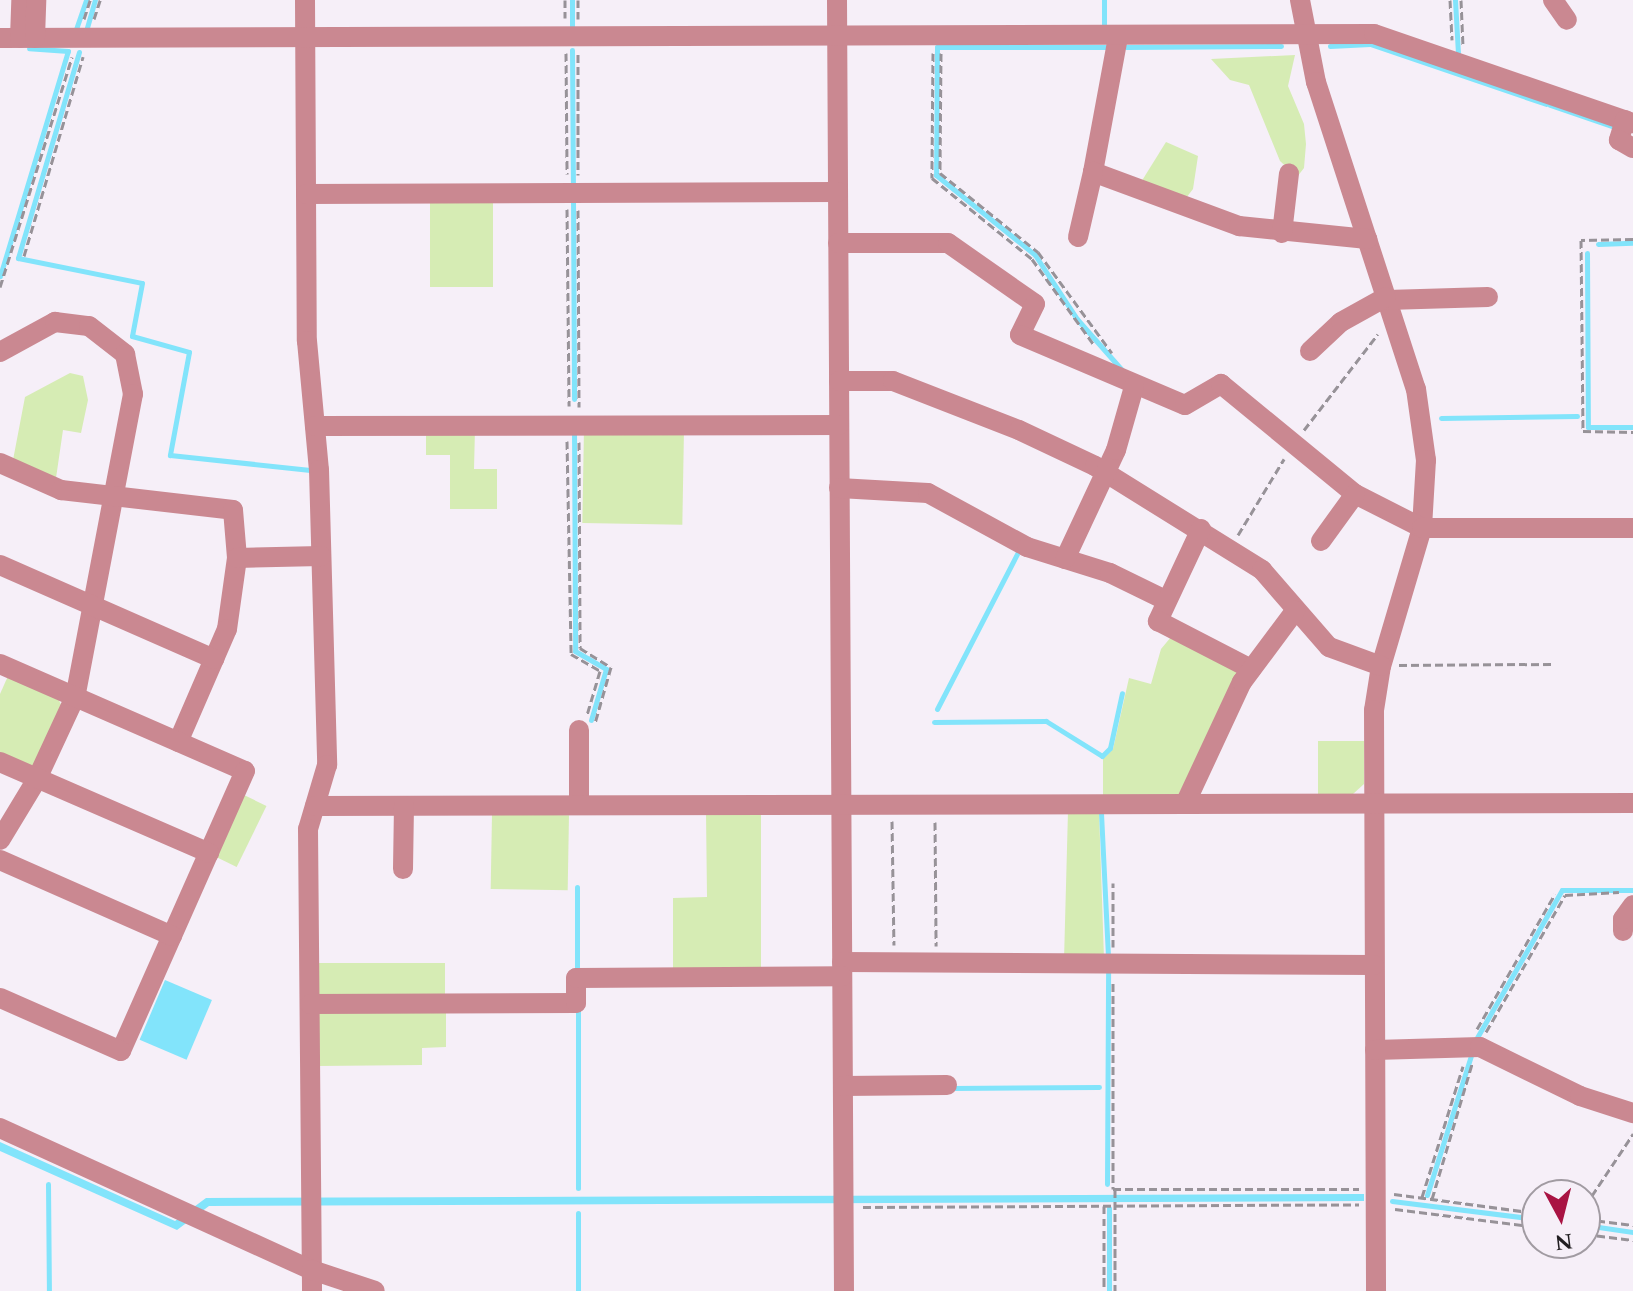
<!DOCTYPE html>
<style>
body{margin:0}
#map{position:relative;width:1633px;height:1291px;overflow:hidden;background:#f6eff8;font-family:Spectral,serif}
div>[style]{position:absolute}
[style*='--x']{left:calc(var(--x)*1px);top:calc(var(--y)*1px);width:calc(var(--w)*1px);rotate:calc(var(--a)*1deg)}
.green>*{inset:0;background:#d6ecb4;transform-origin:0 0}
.water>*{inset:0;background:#82e4fb;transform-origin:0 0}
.stream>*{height:5px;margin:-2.5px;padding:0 2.5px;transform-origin:2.5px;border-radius:2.5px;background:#82e4fb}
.path>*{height:3px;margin-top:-1.5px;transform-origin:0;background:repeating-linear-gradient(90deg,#979298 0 8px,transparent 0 12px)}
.minor>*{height:20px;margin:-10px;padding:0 10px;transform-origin:10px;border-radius:10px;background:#ca8891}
span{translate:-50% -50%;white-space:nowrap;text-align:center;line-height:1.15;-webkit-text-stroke:8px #f6eff8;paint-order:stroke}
.north{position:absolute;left:1521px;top:1179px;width:80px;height:80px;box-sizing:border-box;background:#f6eff8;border:2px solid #a19ba2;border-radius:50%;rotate:173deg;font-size:22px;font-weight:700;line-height:32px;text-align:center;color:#211e21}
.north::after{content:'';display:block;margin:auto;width:28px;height:36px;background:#a91343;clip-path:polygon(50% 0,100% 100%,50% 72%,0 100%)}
</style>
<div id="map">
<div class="green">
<i style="clip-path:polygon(1295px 55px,1288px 86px,1304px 124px,1306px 144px,1304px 168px,1297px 177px,1280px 161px,1249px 85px,1230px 80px,1211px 59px)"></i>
<i style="clip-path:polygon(1166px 142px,1198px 156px,1193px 189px,1183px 202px,1138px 187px)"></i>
<i style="left:430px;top:196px;width:63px;height:91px"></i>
<i style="clip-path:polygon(70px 373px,83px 376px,88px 400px,81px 433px,63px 430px,56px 478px,13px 460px,25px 397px)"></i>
<i style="left:584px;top:428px;width:100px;height:95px;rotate:1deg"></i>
<i style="clip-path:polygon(426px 429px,475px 429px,474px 469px,497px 469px,497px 509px,450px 509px,450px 455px,426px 455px)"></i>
<i style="clip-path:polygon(1171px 637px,1241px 668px,1178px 796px,1103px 796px,1103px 759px,1113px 749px,1129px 678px,1151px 684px,1161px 649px)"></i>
<i style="clip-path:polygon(8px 676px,58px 698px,62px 707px,38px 763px,30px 767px,0 754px,0 694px)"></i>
<i style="clip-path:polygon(1318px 741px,1364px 741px,1364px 784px,1353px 794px,1318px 795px)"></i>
<i style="left:244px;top:795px;width:25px;height:68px;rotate:26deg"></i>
<i style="clip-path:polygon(1068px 811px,1099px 811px,1104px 959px,1064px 960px)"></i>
<i style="clip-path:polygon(706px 813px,761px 813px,761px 973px,673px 973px,673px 898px,707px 897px)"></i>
<i style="left:492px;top:814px;width:77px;height:75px;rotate:1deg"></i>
<i style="left:445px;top:963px;width:37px;height:128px;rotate:90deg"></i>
<i style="clip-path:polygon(446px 1007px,446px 1047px,422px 1048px,422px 1065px,318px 1066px,317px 1011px)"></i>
</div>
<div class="water">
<i style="left:165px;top:980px;width:51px;height:65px;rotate:23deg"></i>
<i style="clip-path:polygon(0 1142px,175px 1221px,206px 1198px,1364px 1194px,1364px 1201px,209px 1206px,177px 1230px,0 1151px)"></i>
</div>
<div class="stream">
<i style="--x:572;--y:0;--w:30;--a:90"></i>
<i style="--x:1104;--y:0;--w:26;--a:90"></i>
<i style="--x:1455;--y:0;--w:53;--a:86.8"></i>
<i style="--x:86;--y:31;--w:32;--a:-74"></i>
<i style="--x:75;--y:32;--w:34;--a:-71"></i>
<i style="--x:1330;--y:46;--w:40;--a:-2.9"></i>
<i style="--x:1370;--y:44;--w:186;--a:18.8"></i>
<i style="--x:1108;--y:47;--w:171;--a:180"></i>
<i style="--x:937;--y:47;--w:128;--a:90.4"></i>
<i style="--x:936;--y:175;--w:127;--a:38.9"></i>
<i style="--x:1035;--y:255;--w:77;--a:56.7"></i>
<i style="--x:1077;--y:319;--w:68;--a:48.6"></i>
<i style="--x:1126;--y:47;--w:155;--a:-0.4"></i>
<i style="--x:572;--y:50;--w:137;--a:89.6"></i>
<i style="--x:79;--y:52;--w:215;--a:106.5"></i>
<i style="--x:18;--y:258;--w:126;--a:11.4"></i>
<i style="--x:142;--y:283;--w:54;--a:100.7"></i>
<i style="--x:132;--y:336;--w:59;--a:15.7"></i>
<i style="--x:189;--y:352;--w:105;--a:100.5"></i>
<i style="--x:170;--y:455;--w:141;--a:6.1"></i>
<i style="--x:1550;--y:105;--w:71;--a:18.9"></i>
<i style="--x:573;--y:198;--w:201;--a:89.7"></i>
<i style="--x:1598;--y:244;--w:35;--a:-2"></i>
<i style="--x:1587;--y:253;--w:174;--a:89.7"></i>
<i style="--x:1588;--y:427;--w:45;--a:0"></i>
<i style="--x:0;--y:276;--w:235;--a:-73.2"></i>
<i style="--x:68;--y:51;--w:39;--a:-176"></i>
<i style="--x:1441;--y:418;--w:136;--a:-0.8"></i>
<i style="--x:574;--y:429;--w:222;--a:89.7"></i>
<i style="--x:575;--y:651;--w:36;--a:30"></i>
<i style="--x:606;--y:669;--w:53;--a:106.4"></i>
<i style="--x:937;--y:709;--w:179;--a:-62.7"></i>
<i style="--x:934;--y:722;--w:112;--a:-0.5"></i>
<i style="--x:1046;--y:721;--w:66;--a:32"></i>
<i style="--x:1102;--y:756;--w:11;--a:-45"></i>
<i style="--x:1110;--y:748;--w:56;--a:-77.7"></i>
<i style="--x:1101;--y:813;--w:145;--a:87.2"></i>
<i style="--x:577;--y:887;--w:85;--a:90"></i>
<i style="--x:578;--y:1008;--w:180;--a:90"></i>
<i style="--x:1475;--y:1041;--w:174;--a:-60.1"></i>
<i style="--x:1562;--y:890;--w:71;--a:0"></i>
<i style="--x:952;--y:1088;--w:147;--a:-0.4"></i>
<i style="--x:48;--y:1184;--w:107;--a:89.5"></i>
<i style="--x:1107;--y:1184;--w:214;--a:-89.7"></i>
<i style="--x:1427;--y:1195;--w:150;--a:-72.5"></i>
<i style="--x:1392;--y:1201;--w:146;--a:7.1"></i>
<i style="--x:1109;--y:1208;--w:83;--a:90"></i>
<i style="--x:578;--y:1213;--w:78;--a:90"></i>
<i style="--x:1585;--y:1225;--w:49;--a:8.3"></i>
</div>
<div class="path">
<i style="--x:565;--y:0;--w:18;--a:90"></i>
<i style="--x:578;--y:0;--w:19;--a:90"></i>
<i style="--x:1450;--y:0;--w:40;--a:87.1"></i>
<i style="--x:1461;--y:0;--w:45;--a:87.5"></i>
<i style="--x:84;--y:19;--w:20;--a:-72"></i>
<i style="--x:94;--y:19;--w:20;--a:-72"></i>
<i style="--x:566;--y:53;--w:121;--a:89.5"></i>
<i style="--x:933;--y:53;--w:125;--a:90.5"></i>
<i style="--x:932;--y:178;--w:129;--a:39"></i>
<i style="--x:1032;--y:259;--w:106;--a:54.2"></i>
<i style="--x:941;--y:53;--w:120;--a:90.5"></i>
<i style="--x:940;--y:173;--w:126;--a:38.9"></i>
<i style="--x:1038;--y:252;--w:125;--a:53.8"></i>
<i style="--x:578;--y:54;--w:121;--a:90"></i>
<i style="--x:567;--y:209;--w:197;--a:89.4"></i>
<i style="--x:578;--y:210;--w:197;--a:89.7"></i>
<i style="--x:1633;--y:239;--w:52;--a:178.9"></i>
<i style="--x:1581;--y:240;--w:191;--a:89.4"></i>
<i style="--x:1583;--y:431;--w:50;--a:1.1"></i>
<i style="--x:24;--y:256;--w:208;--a:-73.5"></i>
<i style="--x:0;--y:287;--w:241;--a:-72.6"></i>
<i style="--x:1304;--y:430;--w:121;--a:-52.4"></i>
<i style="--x:567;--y:441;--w:213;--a:88.9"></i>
<i style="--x:571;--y:654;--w:34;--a:30"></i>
<i style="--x:600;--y:671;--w:46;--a:106.5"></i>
<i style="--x:579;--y:442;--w:206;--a:89.7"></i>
<i style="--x:580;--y:648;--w:36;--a:32"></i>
<i style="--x:611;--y:667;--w:58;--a:105.9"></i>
<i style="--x:1238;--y:535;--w:89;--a:-58.8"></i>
<i style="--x:1399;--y:665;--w:153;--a:-0.4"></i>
<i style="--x:892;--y:821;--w:124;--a:89.1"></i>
<i style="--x:935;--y:822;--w:124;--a:89.5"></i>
<i style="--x:1113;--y:947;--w:64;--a:-90"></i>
<i style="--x:1113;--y:983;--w:206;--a:90"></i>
<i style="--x:1113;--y:1189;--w:246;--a:0"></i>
<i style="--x:1477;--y:1029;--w:156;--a:-60"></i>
<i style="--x:1486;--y:1032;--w:158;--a:-60"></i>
<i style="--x:1565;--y:895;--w:54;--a:-3.2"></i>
<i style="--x:1115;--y:1189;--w:102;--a:90"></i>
<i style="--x:1394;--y:1194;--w:144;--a:7.6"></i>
<i style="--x:1422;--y:1197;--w:137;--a:-72.6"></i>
<i style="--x:1432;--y:1199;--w:141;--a:-73.5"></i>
<i style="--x:1104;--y:1206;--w:85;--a:90"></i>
<i style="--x:1585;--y:1206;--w:87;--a:-56.3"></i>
<i style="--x:863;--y:1207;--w:496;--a:-0.3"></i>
<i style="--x:1395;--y:1209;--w:143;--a:7.2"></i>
<i style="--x:1585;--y:1219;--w:48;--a:7.1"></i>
<i style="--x:1585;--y:1234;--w:48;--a:7.1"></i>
</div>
<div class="minor">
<i style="--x:305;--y:0;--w:341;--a:89.7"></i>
<i style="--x:307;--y:341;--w:130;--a:84.7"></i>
<i style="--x:319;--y:470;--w:295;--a:88.4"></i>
<i style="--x:327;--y:765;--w:67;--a:106.5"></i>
<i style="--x:308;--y:829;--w:462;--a:89.5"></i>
<i style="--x:837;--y:0;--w:1291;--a:89.69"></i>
<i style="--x:1300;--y:0;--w:84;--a:79"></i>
<i style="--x:1316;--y:82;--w:323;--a:72"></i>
<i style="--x:1416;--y:389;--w:72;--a:82"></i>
<i style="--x:1426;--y:460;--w:68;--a:93.4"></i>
<i style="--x:1422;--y:528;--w:144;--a:106.5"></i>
<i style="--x:1381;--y:666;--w:45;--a:99"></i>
<i style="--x:1374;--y:710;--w:581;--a:89.8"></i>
<i style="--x:1553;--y:0;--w:24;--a:55"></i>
<i style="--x:1118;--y:37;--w:137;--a:100.5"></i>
<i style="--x:1093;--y:172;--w:156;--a:20.3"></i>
<i style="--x:1239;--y:226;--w:129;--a:5.8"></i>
<i style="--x:0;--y:38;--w:1374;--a:-0.17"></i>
<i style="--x:1374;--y:34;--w:274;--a:19"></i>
<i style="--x:20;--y:38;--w:38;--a:-88"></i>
<i style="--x:35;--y:38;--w:38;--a:-88"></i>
<i style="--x:1625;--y:120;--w:21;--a:107"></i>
<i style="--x:1619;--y:140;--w:16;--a:30"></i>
<i style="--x:306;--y:194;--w:532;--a:-0.22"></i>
<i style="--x:1282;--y:233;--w:60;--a:-83.3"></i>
<i style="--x:1078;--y:237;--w:67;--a:-77"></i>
<i style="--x:838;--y:243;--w:110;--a:0"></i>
<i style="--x:948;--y:243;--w:106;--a:35"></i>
<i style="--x:1035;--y:304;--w:34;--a:116"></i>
<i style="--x:1020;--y:335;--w:179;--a:23"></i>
<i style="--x:1185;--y:405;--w:42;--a:-30.3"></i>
<i style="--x:1221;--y:384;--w:173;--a:39.4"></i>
<i style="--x:1355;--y:494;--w:75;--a:26.9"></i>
<i style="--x:1422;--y:528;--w:211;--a:0"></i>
<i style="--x:1387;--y:300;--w:101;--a:-1.7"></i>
<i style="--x:1310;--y:351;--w:42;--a:-43.1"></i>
<i style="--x:1341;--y:322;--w:51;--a:-29.1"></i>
<i style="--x:0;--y:352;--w:63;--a:-28.6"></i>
<i style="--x:55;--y:322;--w:34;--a:7"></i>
<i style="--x:89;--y:326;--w:46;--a:37.9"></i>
<i style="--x:125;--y:354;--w:41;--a:78.7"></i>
<i style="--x:133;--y:394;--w:309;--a:100.8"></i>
<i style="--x:75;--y:697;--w:90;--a:114.9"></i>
<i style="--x:37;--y:779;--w:71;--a:121.2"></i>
<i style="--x:839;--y:381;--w:54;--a:0"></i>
<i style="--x:893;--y:381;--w:135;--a:21.3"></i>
<i style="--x:1019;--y:430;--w:84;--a:25.3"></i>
<i style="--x:1095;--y:466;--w:197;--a:31.9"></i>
<i style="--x:1262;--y:570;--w:102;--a:49"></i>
<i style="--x:1329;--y:647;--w:55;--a:20.1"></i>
<i style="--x:315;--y:426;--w:524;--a:-0.11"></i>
<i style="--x:0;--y:463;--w:67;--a:23.9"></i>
<i style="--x:61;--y:490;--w:173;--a:6.6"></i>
<i style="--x:233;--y:510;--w:48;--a:85.2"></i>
<i style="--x:237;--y:558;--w:72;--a:98"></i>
<i style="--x:227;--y:629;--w:123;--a:113.4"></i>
<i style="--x:839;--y:488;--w:89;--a:3.2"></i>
<i style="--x:928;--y:493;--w:113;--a:28.6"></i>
<i style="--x:1027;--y:547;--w:87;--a:17.4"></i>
<i style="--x:1110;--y:573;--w:61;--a:26.1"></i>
<i style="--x:1201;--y:529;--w:102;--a:115.1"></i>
<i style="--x:1158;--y:621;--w:105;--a:27.3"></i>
<i style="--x:1321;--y:541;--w:58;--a:-54.1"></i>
<i style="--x:237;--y:558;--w:84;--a:-1.4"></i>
<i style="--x:1065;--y:559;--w:120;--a:-64.9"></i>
<i style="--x:1116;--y:450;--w:66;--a:-74.1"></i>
<i style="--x:0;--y:565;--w:234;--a:23.7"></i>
<i style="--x:0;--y:664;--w:267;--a:23.6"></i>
<i style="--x:245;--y:771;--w:306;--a:113.9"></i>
<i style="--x:121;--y:1051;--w:132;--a:-156.3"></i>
<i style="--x:0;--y:762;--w:228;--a:23.5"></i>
<i style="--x:1185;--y:804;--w:135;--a:-65"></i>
<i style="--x:1242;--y:682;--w:89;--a:-53.3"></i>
<i style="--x:579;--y:805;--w:75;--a:-90"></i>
<i style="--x:315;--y:806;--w:1318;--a:-0.13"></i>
<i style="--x:0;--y:860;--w:188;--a:23.8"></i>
<i style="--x:403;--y:869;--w:63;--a:-89.1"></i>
<i style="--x:1623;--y:931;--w:12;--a:-90"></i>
<i style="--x:1623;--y:919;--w:17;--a:-54"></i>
<i style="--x:842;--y:962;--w:532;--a:0.32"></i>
<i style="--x:310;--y:1004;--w:266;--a:-0.2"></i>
<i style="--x:576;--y:1003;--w:25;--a:-90"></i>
<i style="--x:576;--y:978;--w:266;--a:-0.4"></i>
<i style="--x:1375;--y:1050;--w:105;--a:-1.6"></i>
<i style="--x:1480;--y:1047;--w:111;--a:26.1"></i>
<i style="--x:1580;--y:1096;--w:56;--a:17.8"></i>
<i style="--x:843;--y:1086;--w:104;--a:-0.6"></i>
<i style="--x:0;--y:1128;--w:343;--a:24.5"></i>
<i style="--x:312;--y:1270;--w:66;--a:18.4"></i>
</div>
<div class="north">N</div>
</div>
